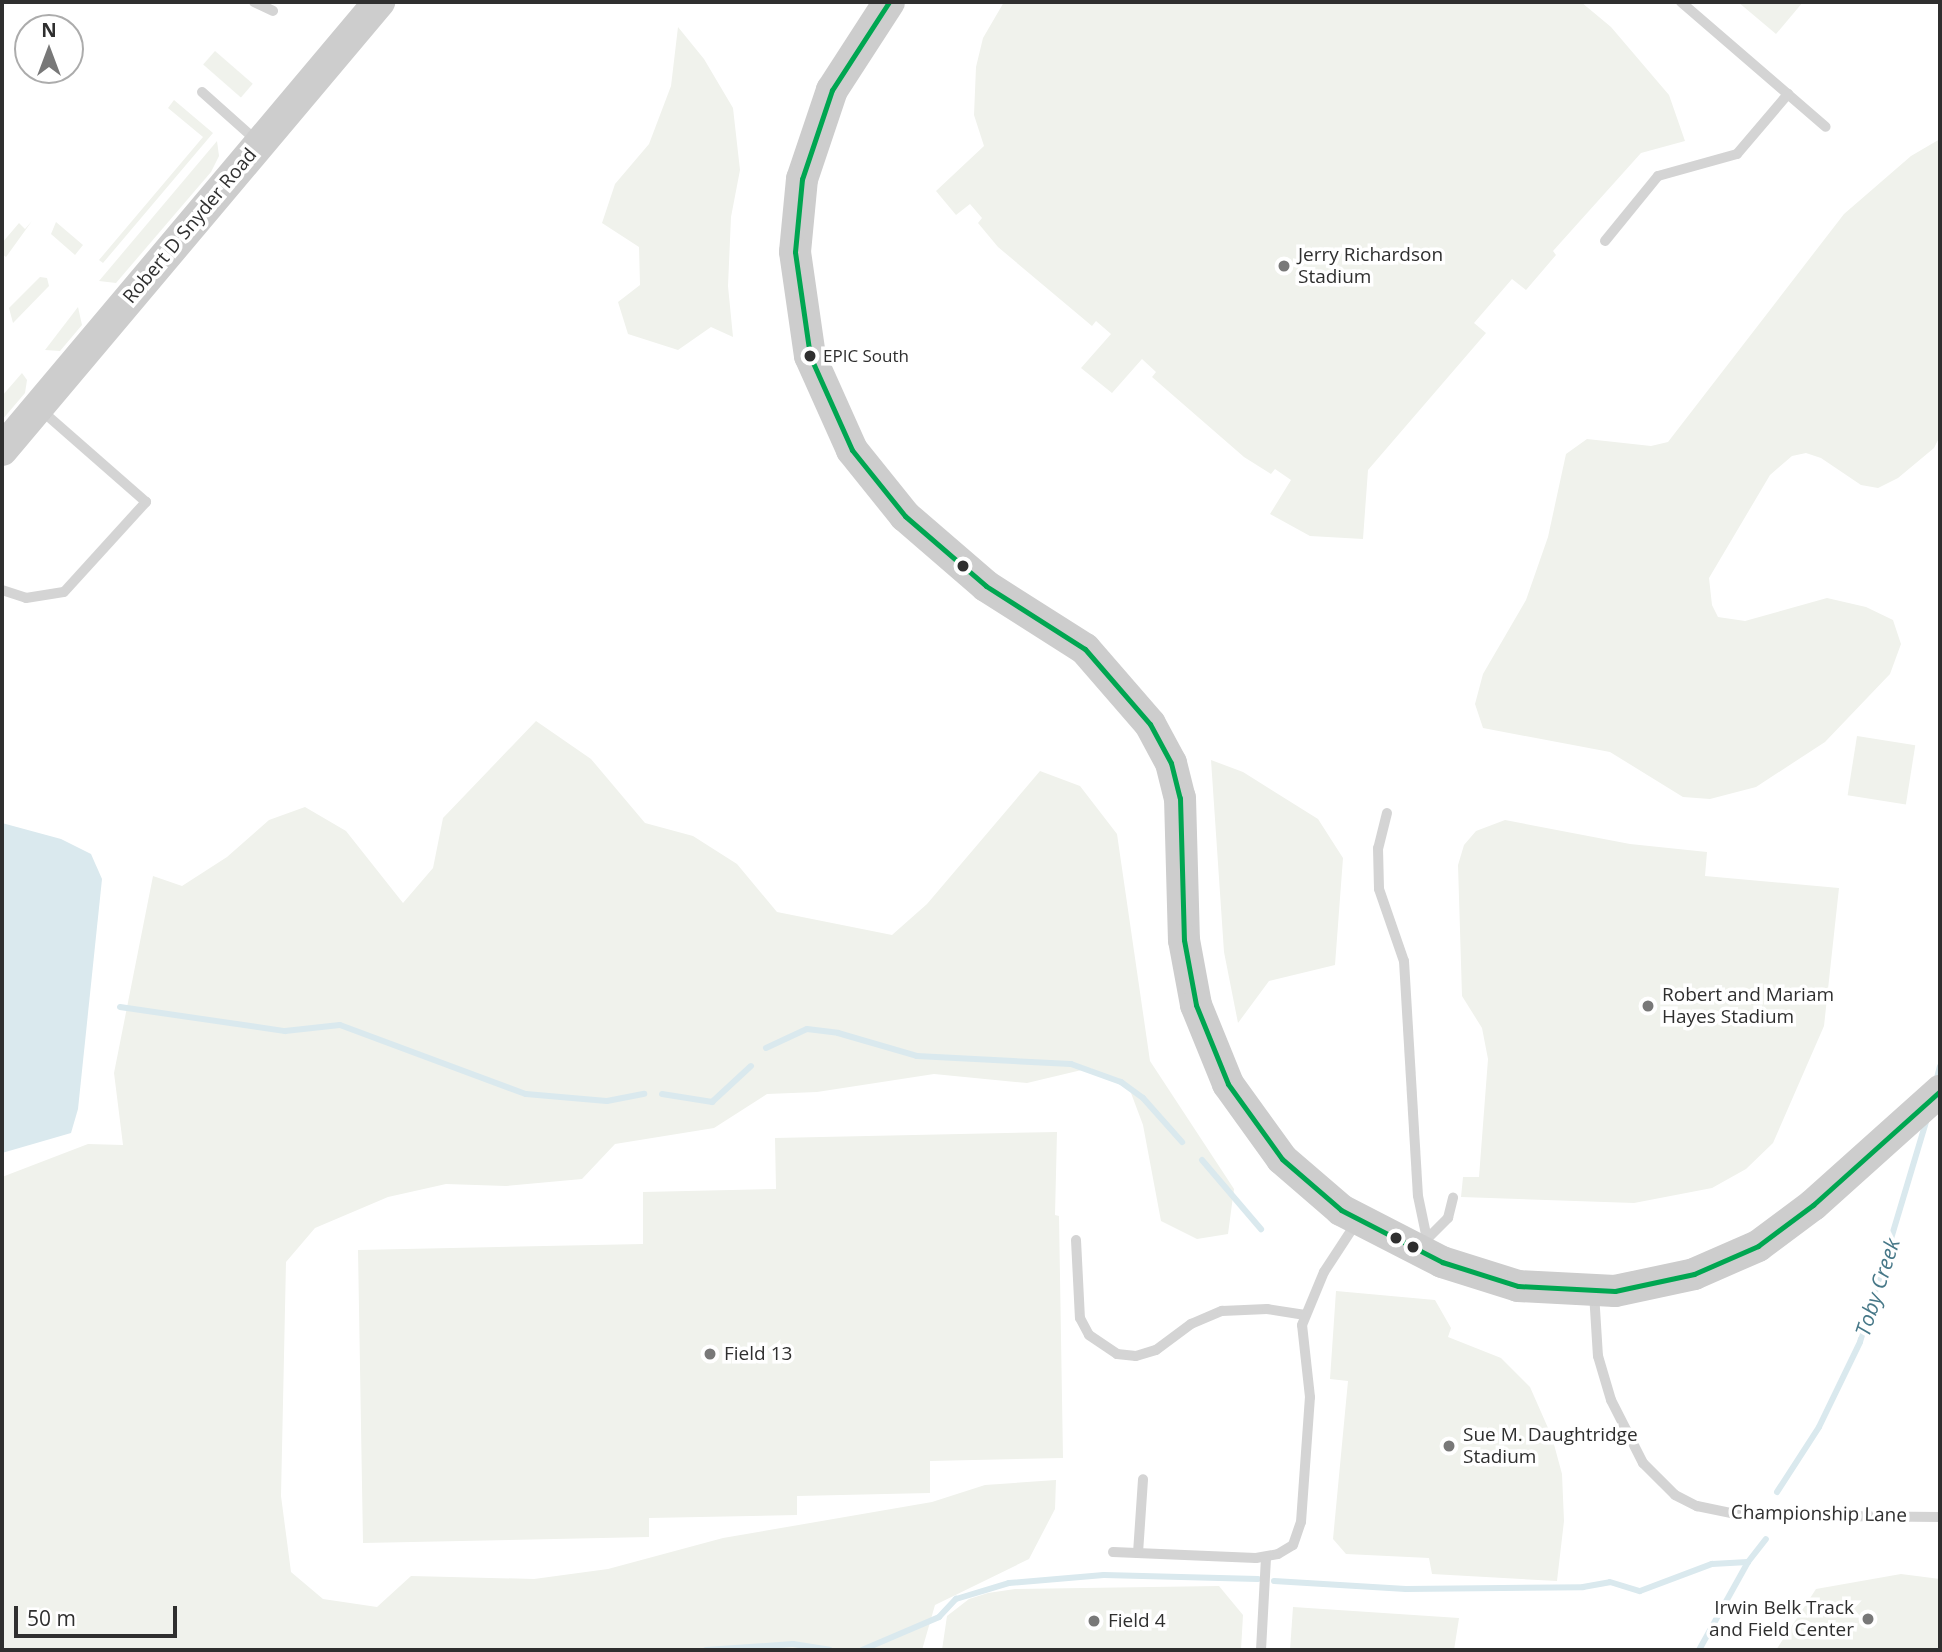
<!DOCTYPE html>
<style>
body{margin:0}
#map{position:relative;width:1942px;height:1652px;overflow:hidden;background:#fff;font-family:"Open Sans",sans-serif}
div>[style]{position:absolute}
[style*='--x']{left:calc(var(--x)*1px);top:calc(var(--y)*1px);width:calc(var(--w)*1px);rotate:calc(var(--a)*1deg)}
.green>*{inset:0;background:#f0f2ec;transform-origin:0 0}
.water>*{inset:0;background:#dae9ee}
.stream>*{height:6px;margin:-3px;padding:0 3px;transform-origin:3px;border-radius:3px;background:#dae9ee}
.lane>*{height:10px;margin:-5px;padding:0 5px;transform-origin:5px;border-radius:5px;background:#d4d4d4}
.secondary>*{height:32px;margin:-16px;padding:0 16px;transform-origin:16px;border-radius:16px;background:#cdcdcd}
.bus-1>*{height:5px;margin:-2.5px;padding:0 2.5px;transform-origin:2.5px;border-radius:2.5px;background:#00a651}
.dots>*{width:19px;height:19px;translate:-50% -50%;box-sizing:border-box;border:4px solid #fff;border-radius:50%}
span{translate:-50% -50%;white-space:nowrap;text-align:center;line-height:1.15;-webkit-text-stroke:7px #fff;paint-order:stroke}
.bus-label{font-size:17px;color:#2f2f2f}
.left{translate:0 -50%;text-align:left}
.street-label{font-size:19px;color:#2f2f2f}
.poi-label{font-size:19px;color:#2f2f2f}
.right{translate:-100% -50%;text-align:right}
.water-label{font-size:21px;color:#477888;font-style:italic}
.frame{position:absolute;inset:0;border:4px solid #2f2f2f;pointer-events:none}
.north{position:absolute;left:14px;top:14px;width:70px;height:70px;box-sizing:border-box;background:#fff;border:2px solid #acacac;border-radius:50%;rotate:0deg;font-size:19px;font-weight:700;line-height:28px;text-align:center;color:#2f2f2f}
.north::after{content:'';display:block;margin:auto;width:24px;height:32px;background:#787878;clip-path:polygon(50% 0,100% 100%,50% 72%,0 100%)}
.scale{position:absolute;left:14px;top:1606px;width:163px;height:32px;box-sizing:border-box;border:4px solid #2f2f2f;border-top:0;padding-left:9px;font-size:21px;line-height:24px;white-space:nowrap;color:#2f2f2f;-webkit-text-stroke:5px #fff;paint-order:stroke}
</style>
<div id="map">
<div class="green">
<i style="clip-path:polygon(1004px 2px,1581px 2px,1611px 27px,1669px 95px,1685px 141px,1641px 153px,1553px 251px,1556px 255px,1526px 290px,1512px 279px,1474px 323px,1486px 333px,1368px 470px,1363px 539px,1310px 536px,1270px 514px,1291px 480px,1275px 469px,1271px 474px,1244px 457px,1152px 377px,1156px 372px,1142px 359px,1112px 393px,1081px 368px,1111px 334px,1096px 321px,1092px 326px,998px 247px,978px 223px,982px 218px,970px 204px,956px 215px,936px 191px,984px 146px,974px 115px,976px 67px,983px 38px)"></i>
<i style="clip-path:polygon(1738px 2px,1803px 2px,1776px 34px)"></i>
<i style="clip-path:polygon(678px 27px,704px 59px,733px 108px,740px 170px,731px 217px,728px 286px,733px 337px,711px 327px,678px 350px,628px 334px,618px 302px,640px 285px,639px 247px,602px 223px,615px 184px,649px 144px,671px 86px)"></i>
<i style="left:215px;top:51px;width:50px;height:18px;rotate:41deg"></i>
<i style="clip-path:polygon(174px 100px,213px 133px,103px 263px,99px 260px,203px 137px,168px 108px)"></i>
<i style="clip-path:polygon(1940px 139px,1940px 436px,1934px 448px,1898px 478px,1878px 488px,1861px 485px,1821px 458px,1806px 453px,1792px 456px,1770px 475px,1709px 578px,1712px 605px,1718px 617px,1745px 621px,1827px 598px,1866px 607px,1893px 620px,1901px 644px,1890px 674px,1825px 742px,1756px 787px,1710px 799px,1683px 797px,1610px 752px,1483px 728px,1475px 704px,1483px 674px,1526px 600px,1548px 537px,1566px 454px,1587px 439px,1651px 446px,1668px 442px,1844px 214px,1911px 156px)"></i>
<i style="clip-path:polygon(217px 141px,219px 156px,211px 172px,116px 283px,99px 281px)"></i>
<i style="clip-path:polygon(32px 221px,6px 257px,2px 254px,2px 243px,19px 223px,25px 229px)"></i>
<i style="clip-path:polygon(56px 222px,83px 245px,75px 255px,51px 234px)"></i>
<i style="clip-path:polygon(40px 277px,47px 278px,49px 286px,13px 323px,9px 308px)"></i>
<i style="clip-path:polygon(78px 307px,82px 325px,60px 351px,45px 350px)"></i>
<i style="clip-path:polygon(22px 373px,27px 380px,25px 393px,2px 420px,2px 396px)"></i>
<i style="clip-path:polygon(536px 721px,591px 759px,645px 823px,693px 836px,737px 864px,777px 912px,892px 935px,927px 904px,1040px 771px,1080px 786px,1117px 834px,1150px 1061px,1234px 1189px,1228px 1234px,1197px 1239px,1161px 1221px,1143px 1125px,1128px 1085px,1090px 1068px,1027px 1083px,934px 1074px,817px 1092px,767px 1094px,714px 1128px,615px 1144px,582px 1179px,506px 1186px,446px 1184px,388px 1197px,315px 1228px,286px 1262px,281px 1496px,291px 1572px,323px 1599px,377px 1607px,411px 1576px,534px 1579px,608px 1569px,723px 1538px,932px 1502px,985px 1485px,1056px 1480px,1055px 1509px,1029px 1559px,935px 1605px,922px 1650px,2px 1650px,2px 1177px,88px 1144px,123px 1145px,114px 1073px,153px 876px,182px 886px,227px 857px,269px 820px,305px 807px,346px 831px,403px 903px,433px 868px,443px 818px)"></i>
<i style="left:1857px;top:736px;width:59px;height:60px;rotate:9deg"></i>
<i style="clip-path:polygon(1211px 760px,1243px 772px,1318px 819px,1343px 858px,1335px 965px,1269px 981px,1238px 1023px,1224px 952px)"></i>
<i style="clip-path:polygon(1505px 820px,1630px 844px,1707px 852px,1705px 876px,1839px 888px,1824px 1026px,1773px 1143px,1746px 1169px,1712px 1188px,1634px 1203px,1461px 1197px,1463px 1177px,1479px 1177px,1488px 1059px,1482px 1028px,1462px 996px,1458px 865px,1464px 845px,1476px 831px)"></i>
<i style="clip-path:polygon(1057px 1132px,1055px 1215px,1059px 1216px,1063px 1458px,930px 1461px,930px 1493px,797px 1496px,797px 1515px,649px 1518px,649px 1537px,363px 1543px,358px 1250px,643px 1244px,643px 1192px,776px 1189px,775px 1138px)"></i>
<i style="clip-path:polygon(1336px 1291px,1435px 1300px,1451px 1328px,1448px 1337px,1501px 1358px,1530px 1387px,1552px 1437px,1562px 1474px,1564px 1521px,1557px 1581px,1432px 1574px,1429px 1558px,1346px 1554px,1333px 1539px,1348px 1381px,1330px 1379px)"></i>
<i style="clip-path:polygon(1901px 1574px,1940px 1579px,1940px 1650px,1776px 1650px,1816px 1589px)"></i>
<i style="clip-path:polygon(1219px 1586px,1243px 1615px,1241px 1650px,942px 1650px,947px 1616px,969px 1599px,988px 1593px,1015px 1589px)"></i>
<i style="clip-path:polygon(1293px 1607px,1459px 1618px,1454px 1650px,1290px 1650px)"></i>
</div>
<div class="water">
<i style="clip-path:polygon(2px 823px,61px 839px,91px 854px,102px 879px,78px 1109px,71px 1133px,2px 1153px)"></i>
</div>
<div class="stream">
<i style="--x:120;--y:1007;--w:167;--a:8.3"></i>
<i style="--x:285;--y:1031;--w:55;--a:-6.2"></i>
<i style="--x:340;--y:1025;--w:198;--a:20.4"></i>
<i style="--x:526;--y:1094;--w:81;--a:4.9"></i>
<i style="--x:607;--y:1101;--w:38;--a:-11"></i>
<i style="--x:766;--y:1048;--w:45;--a:-24.9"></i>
<i style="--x:807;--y:1029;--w:31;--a:7"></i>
<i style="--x:838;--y:1033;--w:82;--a:16.2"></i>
<i style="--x:917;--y:1056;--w:154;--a:3"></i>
<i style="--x:1071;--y:1064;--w:53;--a:19.8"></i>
<i style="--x:1121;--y:1082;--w:27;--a:36"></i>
<i style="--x:1143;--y:1098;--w:59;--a:48.4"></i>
<i style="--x:1936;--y:1082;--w:16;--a:-76"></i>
<i style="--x:662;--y:1094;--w:51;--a:9.1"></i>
<i style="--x:712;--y:1102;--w:53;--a:-42.7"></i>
<i style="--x:1202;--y:1160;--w:91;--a:49.5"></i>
<i style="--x:1777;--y:1492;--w:77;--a:-57.1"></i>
<i style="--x:1819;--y:1427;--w:94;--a:-64.2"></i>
<i style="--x:1860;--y:1342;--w:236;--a:-73.3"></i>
<i style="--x:1274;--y:1581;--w:132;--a:3.5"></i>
<i style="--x:1406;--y:1589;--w:177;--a:-0.6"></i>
<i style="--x:1583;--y:1587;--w:27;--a:-10"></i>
<i style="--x:1610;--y:1582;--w:31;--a:17"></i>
<i style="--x:1640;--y:1591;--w:77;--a:-20.6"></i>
<i style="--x:1712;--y:1564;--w:36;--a:-3"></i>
<i style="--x:706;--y:1650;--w:87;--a:-3.9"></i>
<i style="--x:793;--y:1644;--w:37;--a:9"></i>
<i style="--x:862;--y:1650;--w:84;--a:-23.2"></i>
<i style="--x:939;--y:1617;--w:25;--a:-47"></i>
<i style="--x:956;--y:1599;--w:55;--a:-16.8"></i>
<i style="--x:1009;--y:1583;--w:95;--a:-4.8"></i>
<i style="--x:1104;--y:1575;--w:154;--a:1.5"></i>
<i style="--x:1699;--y:1650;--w:101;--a:-60.9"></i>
<i style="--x:1748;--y:1562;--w:29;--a:-52"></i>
</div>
<div class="lane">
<i style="--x:254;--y:2;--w:21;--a:25"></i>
<i style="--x:1681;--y:2;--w:191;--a:40.8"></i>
<i style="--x:202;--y:92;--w:74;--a:41.7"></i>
<i style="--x:1605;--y:241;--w:84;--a:-50.8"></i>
<i style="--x:1658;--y:176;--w:82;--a:-15.6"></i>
<i style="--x:1737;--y:154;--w:79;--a:-49.6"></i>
<i style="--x:2;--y:590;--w:25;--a:18"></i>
<i style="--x:26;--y:598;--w:38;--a:-9"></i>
<i style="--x:64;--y:592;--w:122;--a:-47.7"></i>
<i style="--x:146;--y:502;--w:140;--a:-138.8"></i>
<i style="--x:1387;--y:813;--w:36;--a:104"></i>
<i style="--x:1378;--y:848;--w:41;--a:88.6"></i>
<i style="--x:1379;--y:889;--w:76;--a:70.9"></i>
<i style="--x:1404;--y:961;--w:235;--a:86.6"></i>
<i style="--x:1418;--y:1196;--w:44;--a:78.2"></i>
<i style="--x:1427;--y:1239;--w:30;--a:-45"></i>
<i style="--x:1448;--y:1218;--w:21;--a:-76"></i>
<i style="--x:1076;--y:1240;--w:78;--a:87.1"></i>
<i style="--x:1080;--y:1318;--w:19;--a:62"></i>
<i style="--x:1089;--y:1335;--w:34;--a:34"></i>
<i style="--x:1117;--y:1354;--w:19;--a:6"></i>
<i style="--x:1136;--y:1356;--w:21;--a:-17"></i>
<i style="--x:1156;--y:1350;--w:44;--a:-36.6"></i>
<i style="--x:1191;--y:1324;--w:34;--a:-23"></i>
<i style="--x:1222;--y:1311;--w:45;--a:-2.5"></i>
<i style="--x:1267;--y:1309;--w:37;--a:9"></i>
<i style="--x:1594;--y:1293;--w:63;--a:86.4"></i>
<i style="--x:1598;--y:1356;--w:46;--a:73.5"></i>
<i style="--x:1611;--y:1400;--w:71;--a:63.1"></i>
<i style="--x:1643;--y:1463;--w:45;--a:45"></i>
<i style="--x:1675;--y:1495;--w:25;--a:27"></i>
<i style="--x:1697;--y:1506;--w:45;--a:11.6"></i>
<i style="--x:1741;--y:1515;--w:199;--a:0.6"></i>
<i style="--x:1113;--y:1552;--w:143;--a:2.4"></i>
<i style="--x:1256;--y:1558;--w:22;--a:-10"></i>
<i style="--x:1278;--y:1554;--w:17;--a:-31"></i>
<i style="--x:1293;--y:1545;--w:24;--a:-71"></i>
<i style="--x:1301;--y:1522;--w:125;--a:-85.9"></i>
<i style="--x:1310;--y:1397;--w:72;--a:-96.3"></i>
<i style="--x:1302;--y:1325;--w:57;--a:-67.5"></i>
<i style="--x:1324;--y:1272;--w:62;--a:-56.8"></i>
<i style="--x:1138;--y:1553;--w:74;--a:-86.1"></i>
<i style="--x:1261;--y:1650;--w:93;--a:-86.9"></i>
</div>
<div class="secondary">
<i style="--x:889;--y:2;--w:105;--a:122.9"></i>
<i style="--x:832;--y:90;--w:94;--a:108.6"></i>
<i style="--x:802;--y:179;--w:73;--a:95.5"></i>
<i style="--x:795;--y:252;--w:105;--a:81.8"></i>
<i style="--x:810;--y:356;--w:103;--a:65.9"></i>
<i style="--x:852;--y:450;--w:85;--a:51.2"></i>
<i style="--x:905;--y:516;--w:107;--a:40.8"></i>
<i style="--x:986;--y:586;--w:117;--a:32.5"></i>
<i style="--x:1085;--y:649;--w:99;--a:49.1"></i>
<i style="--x:1150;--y:724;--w:44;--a:61.7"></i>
<i style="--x:1171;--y:763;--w:36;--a:76"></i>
<i style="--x:1180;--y:798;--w:142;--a:88.4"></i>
<i style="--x:1184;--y:940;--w:66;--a:79.5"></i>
<i style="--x:1196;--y:1005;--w:85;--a:67.9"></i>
<i style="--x:1228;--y:1084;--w:92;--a:54.2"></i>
<i style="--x:1282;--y:1159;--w:78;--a:40.8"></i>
<i style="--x:1341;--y:1210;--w:114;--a:27.2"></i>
<i style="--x:1442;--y:1262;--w:80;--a:17.5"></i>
<i style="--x:1518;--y:1286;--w:97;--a:3"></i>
<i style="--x:1615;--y:1291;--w:81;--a:-12.1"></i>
<i style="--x:1694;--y:1274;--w:70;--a:-23.6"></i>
<i style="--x:1758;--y:1246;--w:69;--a:-36.7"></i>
<i style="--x:1813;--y:1205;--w:171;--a:-41.9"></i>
<i style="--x:2;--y:450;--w:586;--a:-49.92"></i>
</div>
<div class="bus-1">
<i style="--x:889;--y:2;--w:105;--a:122.9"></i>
<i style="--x:832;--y:90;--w:94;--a:108.6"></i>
<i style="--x:802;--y:179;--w:73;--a:95.5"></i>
<i style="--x:795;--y:252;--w:105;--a:81.8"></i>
<i style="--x:810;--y:356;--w:103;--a:65.9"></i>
<i style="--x:852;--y:450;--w:85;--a:51.2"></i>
<i style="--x:905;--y:516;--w:107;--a:40.8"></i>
<i style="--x:986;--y:586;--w:117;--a:32.5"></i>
<i style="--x:1085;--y:649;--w:99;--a:49.1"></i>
<i style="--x:1150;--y:724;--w:44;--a:61.7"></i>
<i style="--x:1171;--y:763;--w:36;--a:76"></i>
<i style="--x:1180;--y:798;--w:142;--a:88.4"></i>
<i style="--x:1184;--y:940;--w:66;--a:79.5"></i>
<i style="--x:1196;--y:1005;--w:85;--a:67.9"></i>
<i style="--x:1228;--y:1084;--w:92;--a:54.2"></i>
<i style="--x:1282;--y:1159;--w:78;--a:40.8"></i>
<i style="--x:1341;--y:1210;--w:114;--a:27.2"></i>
<i style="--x:1442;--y:1262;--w:80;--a:17.5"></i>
<i style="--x:1518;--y:1286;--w:97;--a:3"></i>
<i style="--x:1615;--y:1291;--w:81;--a:-12.1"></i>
<i style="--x:1694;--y:1274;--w:70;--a:-23.6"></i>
<i style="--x:1758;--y:1246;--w:69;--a:-36.7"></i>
<i style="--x:1813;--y:1205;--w:171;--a:-41.9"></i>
</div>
<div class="dots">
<i style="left:1284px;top:266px;background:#787878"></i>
<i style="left:810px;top:356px;background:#2f2f2f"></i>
<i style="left:963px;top:566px;background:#2f2f2f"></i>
<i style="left:1648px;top:1006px;background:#787878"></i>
<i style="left:1396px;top:1238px;background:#2f2f2f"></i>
<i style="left:1413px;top:1247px;background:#2f2f2f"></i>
<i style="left:710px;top:1354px;background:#787878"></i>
<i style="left:1449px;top:1446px;background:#787878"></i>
<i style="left:1868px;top:1619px;background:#787878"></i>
<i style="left:1094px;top:1621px;background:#787878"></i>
</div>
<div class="bus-label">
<span class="left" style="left:823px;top:356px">EPIC South</span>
</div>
<div class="street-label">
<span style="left:190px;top:226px;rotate:-50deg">Robert D Snyder Road</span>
<span style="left:1819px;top:1514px;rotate:1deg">Championship Lane</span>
</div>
<div class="poi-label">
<span class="left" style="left:1298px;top:266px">Jerry Richardson<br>Stadium</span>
<span class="left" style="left:1662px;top:1006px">Robert and Mariam<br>Hayes Stadium</span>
<span class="left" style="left:724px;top:1354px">Field 13</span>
<span class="left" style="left:1463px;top:1446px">Sue M. Daughtridge<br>Stadium</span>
<span class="right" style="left:1854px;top:1619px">Irwin Belk Track<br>and Field Center</span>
<span class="left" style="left:1108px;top:1621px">Field 4</span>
</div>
<div class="water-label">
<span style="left:1877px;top:1287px;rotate:-72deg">Toby Creek</span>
</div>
<div class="frame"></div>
<div class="north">N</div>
<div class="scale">50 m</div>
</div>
